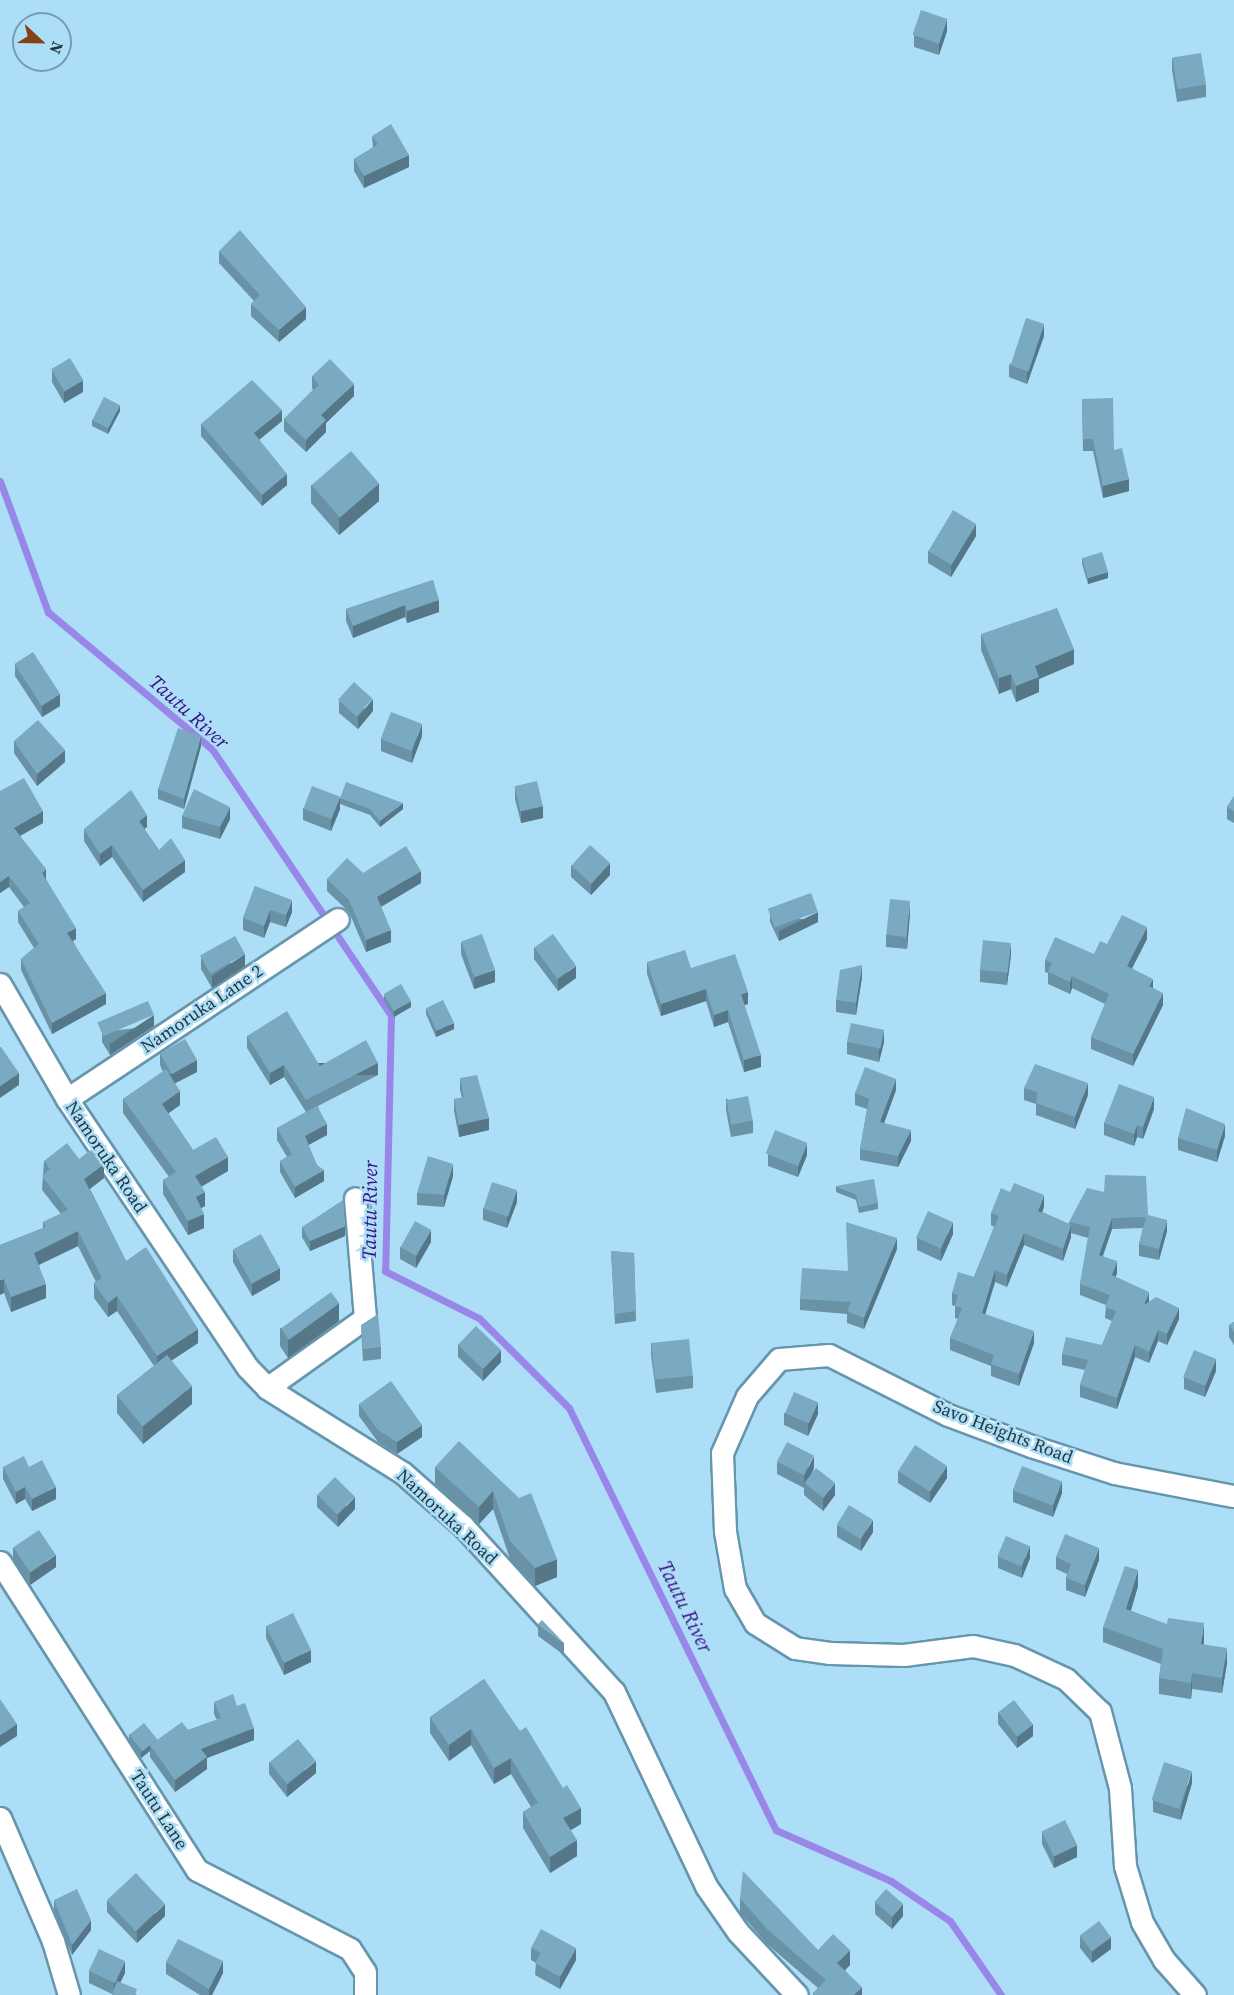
<!DOCTYPE html>
<style>
body{margin:0}
#map{position:relative;width:1234px;height:1995px;overflow:hidden;background:#acdef7;font-family:"Source Serif 4",serif}
div>[style]{position:absolute}
[style*='--x']{left:calc(var(--x)*1px);top:calc(var(--y)*1px);width:calc(var(--w)*1px);rotate:calc(var(--a)*1deg)}
.stream>*{height:7px;margin:-3.5px;padding:0 3.5px;transform-origin:3.5px;border-radius:3.5px;background:#9887e8}
.roads{filter:drop-shadow(2px 0 #6696ad) drop-shadow(-2px 0 #6696ad) drop-shadow(0 2px #6696ad) drop-shadow(0 -2px #6696ad)}
.minor>*{height:21px;margin:-10.5px;padding:0 10.5px;transform-origin:10.5px;border-radius:10.5px;background:#fff}
.wall>*{inset:0;background:#6992a7}
.shaded-wall>*{inset:0;background:#578;transform-origin:0 0}
.building>*{inset:0;background:#7aaac2;transform-origin:0 0}
span{translate:-50% -50%;white-space:nowrap;text-align:center;line-height:1.15;-webkit-text-stroke:5px #acdef7;paint-order:stroke}
.street-label{font-size:18px;color:#243841}
.water-label{font-size:20px;color:#3b1084;font-style:italic}
.north{position:absolute;left:12px;top:12px;width:60px;height:60px;box-sizing:border-box;background:#acdef7;border:2px solid #769cae;border-radius:50%;rotate:112deg;font-size:16px;font-weight:700;line-height:24px;text-align:center;color:#243841}
.north::after{content:'';display:block;margin:auto;width:21px;height:27px;background:#844113;clip-path:polygon(50% 0,100% 100%,50% 72%,0 100%)}
</style>
<div id="map">
<div class="stream">
<i style="--x:0;--y:481;--w:140;--a:69.9"></i>
<i style="--x:48;--y:612;--w:214;--a:39.9"></i>
<i style="--x:212;--y:749;--w:321;--a:56.1"></i>
<i style="--x:391;--y:1015;--w:256;--a:91.3"></i>
<i style="--x:385;--y:1271;--w:105;--a:26.6"></i>
<i style="--x:479;--y:1318;--w:127;--a:45"></i>
<i style="--x:569;--y:1408;--w:470;--a:63.9"></i>
<i style="--x:776;--y:1830;--w:126;--a:23.9"></i>
<i style="--x:891;--y:1881;--w:71;--a:34.1"></i>
<i style="--x:950;--y:1921;--w:90;--a:55.4"></i>
</div>
<div class="roads">
<div class="minor">
<i style="--x:0;--y:984;--w:133;--a:59.8"></i>
<i style="--x:67;--y:1099;--w:324;--a:56.1"></i>
<i style="--x:248;--y:1368;--w:28;--a:46"></i>
<i style="--x:267;--y:1388;--w:160;--a:32"></i>
<i style="--x:403;--y:1473;--w:80;--a:41.5"></i>
<i style="--x:463;--y:1526;--w:224;--a:47.7"></i>
<i style="--x:614;--y:1692;--w:215;--a:64.6"></i>
<i style="--x:706;--y:1886;--w:56;--a:55.2"></i>
<i style="--x:738;--y:1932;--w:86;--a:46.9"></i>
<i style="--x:67;--y:1099;--w:325;--a:-33.6"></i>
<i style="--x:267;--y:1388;--w:120;--a:-35.5"></i>
<i style="--x:365;--y:1318;--w:120;--a:-94.8"></i>
<i style="--x:0;--y:1562;--w:366;--a:57.4"></i>
<i style="--x:197;--y:1870;--w:172;--a:27.3"></i>
<i style="--x:350;--y:1949;--w:27;--a:57"></i>
<i style="--x:365;--y:1972;--w:23;--a:90"></i>
<i style="--x:0;--y:1818;--w:134;--a:66.7"></i>
<i style="--x:53;--y:1941;--w:56;--a:73.5"></i>
<i style="--x:1195;--y:1995;--w:47;--a:-131.5"></i>
<i style="--x:1164;--y:1960;--w:44;--a:-120.1"></i>
<i style="--x:1142;--y:1922;--w:59;--a:-106.9"></i>
<i style="--x:1125;--y:1866;--w:78;--a:-93.7"></i>
<i style="--x:1120;--y:1788;--w:79;--a:-104.7"></i>
<i style="--x:1100;--y:1712;--w:47;--a:-135.9"></i>
<i style="--x:1066;--y:1679;--w:57;--a:-155.2"></i>
<i style="--x:1014;--y:1655;--w:42;--a:-167.6"></i>
<i style="--x:973;--y:1646;--w:70;--a:172.6"></i>
<i style="--x:904;--y:1655;--w:74;--a:-178.5"></i>
<i style="--x:830;--y:1653;--w:35;--a:-172"></i>
<i style="--x:795;--y:1648;--w:47;--a:-148"></i>
<i style="--x:755;--y:1623;--w:39;--a:-120"></i>
<i style="--x:735;--y:1589;--w:59;--a:-99.8"></i>
<i style="--x:725;--y:1531;--w:78;--a:-92.2"></i>
<i style="--x:722;--y:1453;--w:62;--a:-66.3"></i>
<i style="--x:747;--y:1396;--w:49;--a:-49.1"></i>
<i style="--x:779;--y:1359;--w:50;--a:-4.6"></i>
<i style="--x:829;--y:1355;--w:133;--a:26.8"></i>
<i style="--x:948;--y:1415;--w:89;--a:20.5"></i>
<i style="--x:1031;--y:1446;--w:87;--a:18"></i>
<i style="--x:1114;--y:1473;--w:122;--a:10.9"></i>
</div>
</div>
<div class="wall">
<i style="clip-path:polygon(947px 31px,939px 55px,914px 47px,914px 35px)"></i>
<i style="clip-path:polygon(1172px 58px,1206px 85px,1206px 97px,1177px 102px,1172px 70px)"></i>
<i style="clip-path:polygon(372px 136px,409px 167px,364px 188px,354px 171px,354px 159px,373px 148px)"></i>
<i style="clip-path:polygon(219px 251px,306px 319px,279px 342px,251px 316px,251px 304px,254px 301px,219px 263px)"></i>
<i style="clip-path:polygon(1044px 336px,1027px 384px,1009px 377px,1009px 365px)"></i>
<i style="clip-path:polygon(52px 370px,83px 392px,64px 403px,52px 382px)"></i>
<i style="clip-path:polygon(312px 376px,354px 396px,326px 423px,326px 432px,306px 452px,284px 431px,284px 419px,313px 390px,312px 388px)"></i>
<i style="clip-path:polygon(1082px 399px,1114px 450px,1129px 491px,1103px 498px,1093px 451px,1083px 451px)"></i>
<i style="clip-path:polygon(120px 411px,108px 434px,92px 426px,92px 420px)"></i>
<i style="clip-path:polygon(282px 421px,259px 440px,287px 485px,262px 506px,201px 436px,201px 424px)"></i>
<i style="clip-path:polygon(311px 485px,379px 501px,339px 535px,311px 503px)"></i>
<i style="clip-path:polygon(976px 536px,951px 577px,928px 563px,928px 551px)"></i>
<i style="clip-path:polygon(1082px 558px,1108px 578px,1088px 584px,1082px 564px)"></i>
<i style="clip-path:polygon(433px 580px,439px 612px,407px 623px,405px 617px,353px 638px,346px 621px,346px 609px)"></i>
<i style="clip-path:polygon(981px 634px,1074px 664px,1039px 679px,1039px 692px,1016px 702px,1011px 689px,999px 694px,981px 650px)"></i>
<i style="clip-path:polygon(15px 664px,60px 706px,42px 717px,15px 676px)"></i>
<i style="clip-path:polygon(339px 701px,373px 711px,358px 729px,339px 713px)"></i>
<i style="clip-path:polygon(422px 736px,412px 763px,381px 751px,381px 739px)"></i>
<i style="clip-path:polygon(14px 741px,65px 762px,37px 786px,14px 753px)"></i>
<i style="clip-path:polygon(201px 746px,184px 809px,158px 799px,158px 789px)"></i>
<i style="clip-path:polygon(515px 787px,543px 818px,521px 823px,515px 799px)"></i>
<i style="clip-path:polygon(0 791px,43px 823px,20px 836px,46px 879px,76px 939px,73px 941px,106px 1004px,52px 1034px,21px 970px,21px 959px,34px 948px,18px 922px,18px 911px,24px 907px,9px 887px,0 893px)"></i>
<i style="clip-path:polygon(1234px 796px,1234px 823px,1227px 819px,1227px 807px)"></i>
<i style="clip-path:polygon(340px 798px,403px 809px,380px 827px,370px 815px,340px 804px)"></i>
<i style="clip-path:polygon(303px 808px,340px 809px,331px 831px,303px 820px)"></i>
<i style="clip-path:polygon(182px 816px,230px 819px,220px 839px,182px 828px)"></i>
<i style="clip-path:polygon(147px 827px,144px 829px,159px 850px,185px 872px,143px 902px,112px 857px,100px 866px,84px 841px,84px 829px)"></i>
<i style="clip-path:polygon(571px 865px,610px 875px,591px 895px,571px 877px)"></i>
<i style="clip-path:polygon(363px 873px,421px 883px,381px 907px,391px 942px,366px 952px,349px 912px,327px 891px,327px 879px)"></i>
<i style="clip-path:polygon(255px 886px,292px 912px,286px 927px,270px 922px,264px 938px,243px 930px,243px 918px)"></i>
<i style="clip-path:polygon(770px 913px,818px 922px,779px 941px,770px 922px)"></i>
<i style="clip-path:polygon(910px 913px,907px 949px,886px 947px,886px 935px)"></i>
<i style="clip-path:polygon(1147px 939px,1132px 968px,1153px 988px,1163px 1005px,1133px 1066px,1091px 1049px,1091px 1037px,1105px 1004px,1072px 988px,1070px 994px,1048px 984px,1048px 973px,1045px 972px,1045px 960px,1094px 954px,1107px 944px)"></i>
<i style="clip-path:polygon(461px 942px,495px 982px,474px 989px,461px 954px)"></i>
<i style="clip-path:polygon(534px 947px,576px 978px,558px 991px,534px 959px)"></i>
<i style="clip-path:polygon(1011px 955px,1007px 985px,980px 982px,980px 970px)"></i>
<i style="clip-path:polygon(201px 957px,245px 966px,212px 988px,201px 969px)"></i>
<i style="clip-path:polygon(647px 962px,691px 968px,748px 1004px,744px 1005px,761px 1067px,744px 1072px,728px 1022px,714px 1027px,706px 1001px,661px 1016px,647px 974px)"></i>
<i style="clip-path:polygon(862px 977px,856px 1015px,836px 1012px,836px 1000px)"></i>
<i style="clip-path:polygon(384px 995px,411px 1007px,394px 1017px,384px 1001px)"></i>
<i style="clip-path:polygon(426px 1008px,454px 1029px,436px 1037px,426px 1014px)"></i>
<i style="clip-path:polygon(154px 1026px,110px 1055px,102px 1042px,102px 1032px)"></i>
<i style="clip-path:polygon(247px 1036px,320px 1066px,378px 1075px,318px 1106px,327px 1135px,308px 1145px,324px 1181px,295px 1198px,280px 1172px,280px 1161px,287px 1157px,277px 1140px,277px 1128px,306px 1112px,284px 1077px,270px 1085px,247px 1048px)"></i>
<i style="clip-path:polygon(847px 1042px,884px 1042px,879px 1062px,847px 1054px)"></i>
<i style="clip-path:polygon(160px 1053px,197px 1072px,175px 1083px,180px 1105px,168px 1113px,193px 1150px,228px 1171px,201px 1187px,205px 1206px,201px 1208px,204px 1228px,188px 1235px,163px 1194px,163px 1180px,169px 1177px,123px 1113px,123px 1099px,163px 1072px,160px 1065px)"></i>
<i style="clip-path:polygon(460px 1078px,489px 1130px,459px 1137px,454px 1111px,454px 1099px,462px 1098px,460px 1090px)"></i>
<i style="clip-path:polygon(1024px 1088px,1088px 1095px,1075px 1129px,1036px 1115px,1036px 1104px,1024px 1100px)"></i>
<i style="clip-path:polygon(896px 1090px,884px 1123px,911px 1141px,898px 1167px,860px 1160px,860px 1149px,867px 1109px,855px 1105px,855px 1093px)"></i>
<i style="clip-path:polygon(726px 1098px,753px 1121px,753px 1133px,731px 1137px,726px 1110px)"></i>
<i style="clip-path:polygon(1154px 1109px,1143px 1139px,1137px 1137px,1134px 1146px,1104px 1135px,1104px 1123px)"></i>
<i style="clip-path:polygon(1225px 1136px,1217px 1162px,1178px 1150px,1178px 1138px)"></i>
<i style="clip-path:polygon(768px 1154px,807px 1155px,798px 1177px,768px 1166px)"></i>
<i style="clip-path:polygon(79px 1159px,104px 1178px,90px 1189px,126px 1261px,198px 1343px,171px 1361px,192px 1404px,143px 1444px,117px 1413px,117px 1395px,154px 1366px,117px 1311px,108px 1317px,94px 1298px,94px 1283px,96px 1282px,78px 1246px,39px 1265px,46px 1298px,11px 1312px,4px 1293px,0 1245px,43px 1228px,43px 1222px,61px 1214px,42px 1190px,44px 1161px)"></i>
<i style="clip-path:polygon(453px 1176px,444px 1207px,417px 1205px,417px 1193px)"></i>
<i style="clip-path:polygon(836px 1186px,878px 1203px,878px 1209px,859px 1213px,856px 1200px,836px 1192px)"></i>
<i style="clip-path:polygon(517px 1202px,507px 1228px,483px 1220px,483px 1208px)"></i>
<i style="clip-path:polygon(1044px 1207px,1042px 1212px,1069px 1224px,1069px 1222px,1148px 1215px,1167px 1231px,1159px 1260px,1139px 1256px,1139px 1244px,1143px 1228px,1112px 1229px,1103px 1256px,1117px 1273px,1115px 1277px,1149px 1302px,1179px 1319px,1167px 1345px,1158px 1341px,1149px 1363px,1135px 1357px,1117px 1409px,1080px 1397px,1080px 1385px,1085px 1370px,1062px 1365px,1062px 1354px,1102px 1345px,1112px 1321px,1105px 1318px,1106px 1305px,1080px 1295px,1080px 1284px,1088px 1238px,1071px 1233px,1071px 1237px,1063px 1261px,1024px 1245px,1007px 1287px,995px 1282px,985px 1314px,1034px 1343px,1019px 1386px,991px 1376px,991px 1366px,950px 1350px,950px 1338px,958px 1319px,955px 1318px,955px 1306px,952px 1305px,952px 1293px,974px 1277px,994px 1227px,991px 1225px,991px 1213px)"></i>
<i style="clip-path:polygon(302px 1227px,345px 1236px,310px 1251px,302px 1237px)"></i>
<i style="clip-path:polygon(953px 1234px,941px 1261px,917px 1250px,917px 1238px)"></i>
<i style="clip-path:polygon(431px 1242px,416px 1268px,400px 1259px,400px 1247px)"></i>
<i style="clip-path:polygon(897px 1249px,864px 1329px,847px 1323px,847px 1314px,800px 1310px,800px 1299px,847px 1271px)"></i>
<i style="clip-path:polygon(233px 1250px,280px 1280px,252px 1296px,233px 1262px)"></i>
<i style="clip-path:polygon(611px 1251px,634px 1253px,636px 1321px,615px 1324px)"></i>
<i style="clip-path:polygon(339px 1321px,288px 1358px,280px 1346px,280px 1328px)"></i>
<i style="clip-path:polygon(1234px 1322px,1234px 1345px,1229px 1337px,1229px 1325px)"></i>
<i style="clip-path:polygon(361px 1325px,381px 1347px,381px 1359px,363px 1361px)"></i>
<i style="clip-path:polygon(651px 1343px,693px 1376px,693px 1388px,656px 1393px,651px 1355px)"></i>
<i style="clip-path:polygon(458px 1345px,501px 1362px,483px 1381px,458px 1357px)"></i>
<i style="clip-path:polygon(1216px 1371px,1205px 1397px,1184px 1389px,1184px 1377px)"></i>
<i style="clip-path:polygon(359px 1404px,422px 1437px,397px 1454px,378px 1442px,359px 1416px)"></i>
<i style="clip-path:polygon(784px 1413px,818px 1414px,808px 1436px,784px 1425px)"></i>
<i style="clip-path:polygon(777px 1462px,814px 1468px,812px 1473px,835px 1495px,823px 1511px,804px 1495px,804px 1488px,777px 1474px)"></i>
<i style="clip-path:polygon(3px 1467px,29px 1467px,56px 1499px,32px 1511px,25px 1499px,16px 1504px,3px 1479px)"></i>
<i style="clip-path:polygon(435px 1467px,519px 1498px,557px 1577px,535px 1586px,510px 1559px,493px 1509px,479px 1524px,435px 1484px)"></i>
<i style="clip-path:polygon(898px 1471px,947px 1478px,930px 1503px,898px 1483px)"></i>
<i style="clip-path:polygon(1013px 1490px,1062px 1493px,1053px 1517px,1013px 1502px)"></i>
<i style="clip-path:polygon(317px 1495px,355px 1509px,338px 1527px,317px 1507px)"></i>
<i style="clip-path:polygon(837px 1525px,873px 1532px,861px 1551px,837px 1537px)"></i>
<i style="clip-path:polygon(13px 1547px,56px 1567px,30px 1585px,13px 1559px)"></i>
<i style="clip-path:polygon(998px 1556px,1030px 1558px,1022px 1578px,998px 1568px)"></i>
<i style="clip-path:polygon(1056px 1557px,1099px 1560px,1085px 1597px,1066px 1590px,1066px 1578px,1067px 1574px,1056px 1569px)"></i>
<i style="clip-path:polygon(1138px 1586px,1131px 1611px,1204px 1639px,1204px 1644px,1227px 1663px,1222px 1693px,1192px 1689px,1191px 1699px,1159px 1694px,1159px 1678px,1161px 1664px,1103px 1642px,1103px 1627px)"></i>
<i style="clip-path:polygon(538px 1624px,564px 1643px,564px 1655px,538px 1636px)"></i>
<i style="clip-path:polygon(266px 1626px,311px 1662px,284px 1675px,266px 1638px)"></i>
<i style="clip-path:polygon(484px 1679px,581px 1824px,570px 1830px,577px 1856px,550px 1873px,523px 1828px,523px 1812px,531px 1807px,511px 1774px,494px 1784px,471px 1745px,449px 1761px,430px 1733px,430px 1717px)"></i>
<i style="clip-path:polygon(214px 1702px,237px 1706px,254px 1740px,207px 1758px,207px 1769px,175px 1792px,150px 1757px,150px 1751px,141px 1758px,129px 1740px,129px 1734px,157px 1740px,188px 1730px,217px 1720px,214px 1714px)"></i>
<i style="clip-path:polygon(998px 1712px,1033px 1736px,1017px 1748px,998px 1724px)"></i>
<i style="clip-path:polygon(269px 1762px,316px 1773px,287px 1797px,269px 1774px)"></i>
<i style="clip-path:polygon(1192px 1783px,1181px 1820px,1153px 1812px,1153px 1800px)"></i>
<i style="clip-path:polygon(1042px 1832px,1077px 1857px,1054px 1868px,1042px 1844px)"></i>
<i style="clip-path:polygon(740px 1898px,818px 1950px,850px 1965px,845px 1970px,862px 1995px,813px 1995px,813px 1993px,818px 1988px,767px 1944px,740px 1913px)"></i>
<i style="clip-path:polygon(54px 1900px,91px 1930px,72px 1955px,54px 1910px)"></i>
<i style="clip-path:polygon(107px 1900px,165px 1916px,137px 1943px,107px 1912px)"></i>
<i style="clip-path:polygon(875px 1902px,903px 1916px,892px 1929px,875px 1914px)"></i>
<i style="clip-path:polygon(1080px 1936px,1111px 1949px,1092px 1963px,1080px 1948px)"></i>
<i style="clip-path:polygon(531px 1948px,576px 1960px,560px 1989px,535px 1975px,536px 1963px,531px 1960px)"></i>
<i style="clip-path:polygon(166px 1962px,223px 1973px,212px 1995px,200px 1995px,166px 1974px)"></i>
<i style="clip-path:polygon(89px 1971px,125px 1973px,120px 1983px,137px 1995px,112px 1994px,89px 1983px)"></i>
</div>
<div class="shaded-wall">
<i style="clip-path:polygon(947px 19px,947px 31px,939px 55px,939px 43px)"></i>
<i style="clip-path:polygon(409px 155px,409px 167px,364px 188px,364px 176px)"></i>
<i style="clip-path:polygon(306px 307px,306px 319px,279px 342px,279px 330px)"></i>
<i style="clip-path:polygon(1044px 324px,1044px 336px,1027px 384px,1027px 372px)"></i>
<i style="clip-path:polygon(83px 380px,83px 392px,64px 403px,64px 391px)"></i>
<i style="clip-path:polygon(354px 384px,354px 396px,326px 423px,326px 432px,306px 452px,306px 440px,321px 415px)"></i>
<i style="clip-path:polygon(120px 405px,120px 411px,108px 434px,108px 428px)"></i>
<i style="clip-path:polygon(282px 410px,282px 421px,254px 444px,254px 433px)"></i>
<i style="clip-path:polygon(287px 474px,287px 485px,262px 506px,262px 495px)"></i>
<i style="clip-path:polygon(1129px 479px,1129px 491px,1103px 498px,1103px 486px)"></i>
<i style="clip-path:polygon(379px 483px,379px 501px,339px 535px,339px 518px)"></i>
<i style="clip-path:polygon(976px 524px,976px 536px,951px 577px,951px 565px)"></i>
<i style="clip-path:polygon(1108px 572px,1108px 578px,1088px 584px,1088px 578px)"></i>
<i style="clip-path:polygon(439px 600px,439px 612px,407px 623px,407px 611px)"></i>
<i style="clip-path:polygon(405px 605px,405px 617px,353px 638px,353px 626px)"></i>
<i style="clip-path:polygon(1074px 649px,1074px 664px,1039px 679px,1039px 692px,1016px 702px,1016px 686px,1035px 666px)"></i>
<i style="clip-path:polygon(1011px 674px,1011px 689px,999px 694px,999px 678px)"></i>
<i style="clip-path:polygon(60px 694px,60px 706px,42px 717px,42px 705px)"></i>
<i style="clip-path:polygon(373px 699px,373px 711px,358px 729px,358px 717px)"></i>
<i style="clip-path:polygon(422px 724px,422px 736px,412px 763px,412px 751px)"></i>
<i style="clip-path:polygon(201px 736px,201px 746px,184px 809px,184px 799px)"></i>
<i style="clip-path:polygon(65px 750px,65px 762px,37px 786px,37px 774px)"></i>
<i style="clip-path:polygon(340px 797px,340px 809px,331px 831px,331px 819px)"></i>
<i style="clip-path:polygon(403px 803px,403px 809px,380px 827px,380px 821px)"></i>
<i style="clip-path:polygon(543px 806px,543px 818px,521px 823px,521px 811px)"></i>
<i style="clip-path:polygon(230px 807px,230px 819px,220px 839px,220px 827px)"></i>
<i style="clip-path:polygon(43px 811px,43px 823px,14px 839px,14px 828px)"></i>
<i style="clip-path:polygon(147px 815px,147px 827px,139px 833px,139px 821px)"></i>
<i style="clip-path:polygon(112px 845px,112px 857px,100px 866px,100px 854px)"></i>
<i style="clip-path:polygon(185px 860px,185px 872px,143px 902px,143px 890px)"></i>
<i style="clip-path:polygon(610px 863px,610px 875px,591px 895px,591px 883px)"></i>
<i style="clip-path:polygon(46px 869px,46px 881px,42px 873px)"></i>
<i style="clip-path:polygon(421px 871px,421px 883px,377px 909px,377px 897px)"></i>
<i style="clip-path:polygon(9px 876px,9px 887px,0 893px,0 882px)"></i>
<i style="clip-path:polygon(292px 900px,292px 912px,286px 927px,286px 915px)"></i>
<i style="clip-path:polygon(910px 901px,910px 913px,907px 949px,907px 937px)"></i>
<i style="clip-path:polygon(270px 910px,270px 922px,264px 938px,264px 926px)"></i>
<i style="clip-path:polygon(818px 912px,818px 922px,779px 941px,779px 931px)"></i>
<i style="clip-path:polygon(1147px 927px,1147px 939px,1127px 978px,1127px 966px)"></i>
<i style="clip-path:polygon(76px 928px,76px 939px,67px 944px,67px 933px)"></i>
<i style="clip-path:polygon(391px 930px,391px 942px,366px 952px,366px 940px)"></i>
<i style="clip-path:polygon(1011px 943px,1011px 955px,1007px 985px,1007px 973px)"></i>
<i style="clip-path:polygon(245px 954px,245px 966px,212px 988px,212px 976px)"></i>
<i style="clip-path:polygon(862px 965px,862px 977px,856px 1015px,856px 1003px)"></i>
<i style="clip-path:polygon(576px 966px,576px 978px,558px 991px,558px 979px)"></i>
<i style="clip-path:polygon(495px 970px,495px 982px,474px 989px,474px 977px)"></i>
<i style="clip-path:polygon(1072px 976px,1072px 988px,1070px 994px,1070px 982px)"></i>
<i style="clip-path:polygon(1153px 979px,1153px 991px,1149px 986px)"></i>
<i style="clip-path:polygon(706px 989px,706px 1001px,661px 1016px,661px 1004px)"></i>
<i style="clip-path:polygon(748px 992px,748px 1004px,741px 1006px,741px 994px)"></i>
<i style="clip-path:polygon(106px 993px,106px 1004px,52px 1034px,52px 1023px)"></i>
<i style="clip-path:polygon(1163px 993px,1163px 1005px,1133px 1066px,1133px 1054px)"></i>
<i style="clip-path:polygon(411px 1001px,411px 1007px,394px 1017px,394px 1011px)"></i>
<i style="clip-path:polygon(728px 1010px,728px 1022px,714px 1027px,714px 1015px)"></i>
<i style="clip-path:polygon(154px 1015px,154px 1026px,110px 1055px,110px 1044px)"></i>
<i style="clip-path:polygon(454px 1023px,454px 1029px,436px 1037px,436px 1031px)"></i>
<i style="clip-path:polygon(884px 1030px,884px 1042px,879px 1062px,879px 1050px)"></i>
<i style="clip-path:polygon(761px 1055px,761px 1067px,744px 1072px,744px 1060px)"></i>
<i style="clip-path:polygon(197px 1060px,197px 1072px,170px 1086px,170px 1074px)"></i>
<i style="left:378px;top:1063px;width:12px;height:81px;rotate:90deg"></i>
<i style="clip-path:polygon(284px 1065px,284px 1077px,270px 1085px,270px 1073px)"></i>
<i style="clip-path:polygon(19px 1073px,19px 1085px,0 1098px,0 1086px)"></i>
<i style="clip-path:polygon(896px 1079px,896px 1090px,880px 1134px,880px 1122px)"></i>
<i style="clip-path:polygon(1088px 1083px,1088px 1095px,1075px 1129px,1075px 1117px)"></i>
<i style="clip-path:polygon(180px 1091px,180px 1105px,162px 1118px,162px 1104px)"></i>
<i style="clip-path:polygon(1154px 1097px,1154px 1109px,1143px 1139px,1143px 1127px)"></i>
<i style="clip-path:polygon(489px 1118px,489px 1130px,459px 1137px,459px 1125px)"></i>
<i style="clip-path:polygon(327px 1124px,327px 1135px,305px 1147px,305px 1136px)"></i>
<i style="clip-path:polygon(1225px 1124px,1225px 1136px,1217px 1162px,1217px 1150px)"></i>
<i style="clip-path:polygon(1137px 1125px,1137px 1137px,1134px 1146px,1134px 1134px)"></i>
<i style="clip-path:polygon(911px 1130px,911px 1141px,898px 1167px,898px 1156px)"></i>
<i style="clip-path:polygon(807px 1143px,807px 1155px,798px 1177px,798px 1165px)"></i>
<i style="clip-path:polygon(228px 1157px,228px 1171px,195px 1190px,195px 1176px)"></i>
<i style="clip-path:polygon(104px 1164px,104px 1178px,84px 1193px,84px 1179px)"></i>
<i style="clip-path:polygon(453px 1164px,453px 1176px,444px 1207px,444px 1195px)"></i>
<i style="clip-path:polygon(324px 1170px,324px 1181px,295px 1198px,295px 1187px)"></i>
<i style="clip-path:polygon(517px 1190px,517px 1202px,507px 1228px,507px 1216px)"></i>
<i style="clip-path:polygon(205px 1192px,205px 1206px,196px 1211px,196px 1197px)"></i>
<i style="clip-path:polygon(1044px 1195px,1044px 1207px,1038px 1223px,1038px 1211px)"></i>
<i style="clip-path:polygon(374px 1212px,374px 1224px,370px 1225px,370px 1213px)"></i>
<i style="clip-path:polygon(204px 1214px,204px 1228px,188px 1235px,188px 1221px)"></i>
<i style="clip-path:polygon(1112px 1218px,1112px 1229px,1099px 1266px,1099px 1255px)"></i>
<i style="clip-path:polygon(1167px 1220px,1167px 1231px,1159px 1260px,1159px 1249px)"></i>
<i style="clip-path:polygon(953px 1222px,953px 1234px,941px 1261px,941px 1249px)"></i>
<i style="clip-path:polygon(1071px 1225px,1071px 1237px,1063px 1261px,1063px 1249px)"></i>
<i style="clip-path:polygon(345px 1226px,345px 1236px,310px 1251px,310px 1241px)"></i>
<i style="clip-path:polygon(431px 1230px,431px 1242px,416px 1268px,416px 1256px)"></i>
<i style="clip-path:polygon(78px 1231px,78px 1246px,34px 1267px,34px 1253px)"></i>
<i style="clip-path:polygon(1024px 1233px,1024px 1245px,1007px 1287px,1007px 1275px)"></i>
<i style="clip-path:polygon(897px 1238px,897px 1249px,864px 1329px,864px 1318px)"></i>
<i style="clip-path:polygon(1117px 1261px,1117px 1273px,1112px 1287px,1112px 1275px)"></i>
<i style="clip-path:polygon(280px 1268px,280px 1280px,252px 1296px,252px 1284px)"></i>
<i style="clip-path:polygon(995px 1270px,995px 1282px,982px 1325px,982px 1313px)"></i>
<i style="clip-path:polygon(4px 1279px,4px 1293px,0 1295px,0 1280px)"></i>
<i style="clip-path:polygon(46px 1284px,46px 1298px,11px 1312px,11px 1297px)"></i>
<i style="clip-path:polygon(1149px 1292px,1149px 1303px,1144px 1305px)"></i>
<i style="clip-path:polygon(117px 1296px,117px 1311px,108px 1317px,108px 1303px)"></i>
<i style="clip-path:polygon(339px 1303px,339px 1321px,288px 1358px,288px 1340px)"></i>
<i style="clip-path:polygon(1179px 1308px,1179px 1319px,1167px 1345px,1167px 1334px)"></i>
<i style="clip-path:polygon(198px 1329px,198px 1343px,157px 1370px,157px 1356px)"></i>
<i style="clip-path:polygon(1158px 1330px,1158px 1341px,1149px 1363px,1149px 1352px)"></i>
<i style="clip-path:polygon(1034px 1331px,1034px 1343px,1019px 1386px,1019px 1374px)"></i>
<i style="clip-path:polygon(1135px 1345px,1135px 1357px,1117px 1409px,1117px 1398px)"></i>
<i style="clip-path:polygon(501px 1350px,501px 1362px,483px 1381px,483px 1369px)"></i>
<i style="clip-path:polygon(1216px 1359px,1216px 1371px,1205px 1397px,1205px 1385px)"></i>
<i style="clip-path:polygon(192px 1386px,192px 1404px,143px 1444px,143px 1427px)"></i>
<i style="clip-path:polygon(818px 1402px,818px 1414px,808px 1436px,808px 1424px)"></i>
<i style="clip-path:polygon(422px 1425px,422px 1437px,397px 1454px,397px 1442px)"></i>
<i style="clip-path:polygon(814px 1456px,814px 1468px,806px 1485px,804px 1484px,804px 1476px)"></i>
<i style="clip-path:polygon(947px 1466px,947px 1478px,930px 1503px,930px 1491px)"></i>
<i style="clip-path:polygon(1062px 1481px,1062px 1493px,1053px 1517px,1053px 1505px)"></i>
<i style="clip-path:polygon(835px 1483px,835px 1495px,823px 1511px,823px 1499px)"></i>
<i style="clip-path:polygon(25px 1487px,25px 1499px,16px 1504px,16px 1492px)"></i>
<i style="clip-path:polygon(56px 1487px,56px 1499px,32px 1511px,32px 1499px)"></i>
<i style="clip-path:polygon(493px 1491px,493px 1509px,479px 1524px,479px 1507px)"></i>
<i style="clip-path:polygon(355px 1497px,355px 1509px,338px 1527px,338px 1515px)"></i>
<i style="clip-path:polygon(873px 1520px,873px 1532px,861px 1551px,861px 1539px)"></i>
<i style="clip-path:polygon(1030px 1546px,1030px 1558px,1022px 1578px,1022px 1566px)"></i>
<i style="clip-path:polygon(1099px 1548px,1099px 1560px,1085px 1597px,1085px 1585px)"></i>
<i style="clip-path:polygon(56px 1555px,56px 1567px,30px 1585px,30px 1573px)"></i>
<i style="clip-path:polygon(557px 1559px,557px 1577px,535px 1586px,535px 1568px)"></i>
<i style="clip-path:polygon(1138px 1570px,1138px 1586px,1126px 1625px,1126px 1609px)"></i>
<i style="clip-path:polygon(1204px 1623px,1204px 1639px,1201px 1659px,1201px 1644px)"></i>
<i style="clip-path:polygon(1227px 1648px,1227px 1663px,1222px 1693px,1222px 1678px)"></i>
<i style="clip-path:polygon(311px 1650px,311px 1662px,284px 1675px,284px 1663px)"></i>
<i style="clip-path:polygon(1192px 1673px,1192px 1689px,1191px 1699px,1191px 1683px)"></i>
<i style="clip-path:polygon(17px 1724px,17px 1736px,0 1747px,0 1735px)"></i>
<i style="clip-path:polygon(1033px 1724px,1033px 1736px,1017px 1748px,1017px 1736px)"></i>
<i style="clip-path:polygon(254px 1728px,254px 1740px,207px 1758px,207px 1769px,175px 1792px,175px 1780px,201px 1749px)"></i>
<i style="clip-path:polygon(471px 1729px,471px 1745px,449px 1761px,449px 1745px)"></i>
<i style="clip-path:polygon(150px 1745px,150px 1751px,141px 1758px,141px 1752px)"></i>
<i style="clip-path:polygon(511px 1758px,511px 1774px,494px 1784px,494px 1768px)"></i>
<i style="clip-path:polygon(316px 1761px,316px 1773px,287px 1797px,287px 1785px)"></i>
<i style="clip-path:polygon(1192px 1771px,1192px 1783px,1181px 1820px,1181px 1808px)"></i>
<i style="clip-path:polygon(581px 1808px,581px 1824px,563px 1835px,563px 1818px)"></i>
<i style="clip-path:polygon(577px 1840px,577px 1856px,550px 1873px,550px 1857px)"></i>
<i style="clip-path:polygon(1077px 1845px,1077px 1857px,1054px 1868px,1054px 1856px)"></i>
<i style="clip-path:polygon(165px 1904px,165px 1916px,137px 1943px,137px 1931px)"></i>
<i style="clip-path:polygon(903px 1904px,903px 1916px,892px 1929px,892px 1917px)"></i>
<i style="clip-path:polygon(91px 1920px,91px 1930px,72px 1955px,72px 1945px)"></i>
<i style="clip-path:polygon(1111px 1937px,1111px 1949px,1092px 1963px,1092px 1951px)"></i>
<i style="clip-path:polygon(576px 1948px,576px 1960px,560px 1989px,560px 1977px)"></i>
<i style="clip-path:polygon(850px 1950px,850px 1965px,837px 1978px,837px 1963px)"></i>
<i style="clip-path:polygon(125px 1961px,125px 1973px,114px 1995px,114px 1983px)"></i>
<i style="clip-path:polygon(223px 1961px,223px 1973px,212px 1995px,209px 1995px,209px 1989px)"></i>
<i style="clip-path:polygon(862px 1987px,862px 1995px,854px 1995px)"></i>
</div>
<div class="building">
<i style="left:921px;top:10px;width:28px;height:26px;rotate:19deg"></i>
<i style="left:1201px;top:53px;width:32px;height:29px;rotate:81deg"></i>
<i style="clip-path:polygon(391px 124px,409px 155px,364px 176px,354px 159px,378px 144px,372px 136px)"></i>
<i style="clip-path:polygon(240px 230px,306px 307px,279px 330px,251px 304px,260px 295px,219px 251px)"></i>
<i style="left:1026px;top:318px;width:19px;height:50px;rotate:18deg"></i>
<i style="left:70px;top:358px;width:26px;height:22px;rotate:59deg"></i>
<i style="clip-path:polygon(330px 359px,354px 384px,321px 415px,326px 420px,306px 440px,284px 419px,319px 385px,312px 376px)"></i>
<i style="clip-path:polygon(252px 380px,282px 410px,254px 433px,287px 474px,262px 495px,201px 424px)"></i>
<i style="left:104px;top:397px;width:18px;height:26px;rotate:27deg"></i>
<i style="clip-path:polygon(1113px 398px,1114px 450px,1122px 448px,1129px 479px,1103px 486px,1093px 439px,1083px 439px,1082px 399px)"></i>
<i style="left:351px;top:451px;width:43px;height:52px;rotate:49deg"></i>
<i style="left:953px;top:510px;width:27px;height:48px;rotate:31deg"></i>
<i style="left:1102px;top:552px;width:21px;height:21px;rotate:73deg"></i>
<i style="clip-path:polygon(433px 580px,439px 600px,407px 611px,405px 605px,353px 626px,346px 609px)"></i>
<i style="clip-path:polygon(1057px 608px,1074px 649px,1035px 666px,1039px 677px,1016px 686px,1011px 674px,999px 678px,981px 634px)"></i>
<i style="left:33px;top:652px;width:50px;height:22px;rotate:57deg"></i>
<i style="left:354px;top:682px;width:25px;height:24px;rotate:42deg"></i>
<i style="left:391px;top:712px;width:33px;height:29px;rotate:21deg"></i>
<i style="clip-path:polygon(38px 720px,65px 750px,37px 774px,14px 741px)"></i>
<i style="clip-path:polygon(178px 728px,201px 736px,184px 799px,158px 789px)"></i>
<i style="clip-path:polygon(24px 778px,43px 811px,14px 828px,46px 869px,42px 873px,76px 928px,67px 933px,106px 993px,52px 1023px,21px 959px,39px 944px,18px 911px,30px 903px,9px 876px,0 882px,0 791px)"></i>
<i style="left:537px;top:781px;width:26px;height:23px;rotate:77deg"></i>
<i style="clip-path:polygon(346px 782px,403px 803px,380px 821px,370px 809px,340px 798px)"></i>
<i style="left:312px;top:786px;width:30px;height:24px;rotate:21deg"></i>
<i style="clip-path:polygon(194px 789px,230px 807px,220px 827px,182px 816px)"></i>
<i style="clip-path:polygon(131px 790px,147px 815px,139px 821px,159px 850px,171px 838px,185px 860px,143px 890px,112px 845px,100px 854px,84px 829px)"></i>
<i style="clip-path:polygon(1234px 796px,1234px 811px,1227px 807px)"></i>
<i style="left:590px;top:845px;width:27px;height:28px;rotate:42deg"></i>
<i style="clip-path:polygon(406px 846px,421px 871px,377px 897px,391px 930px,366px 940px,349px 900px,327px 879px,347px 858px,363px 873px)"></i>
<i style="clip-path:polygon(255px 886px,292px 900px,286px 915px,270px 910px,264px 926px,243px 918px)"></i>
<i style="left:811px;top:893px;width:20px;height:46px;rotate:70deg"></i>
<i style="left:890px;top:899px;width:20px;height:36px;rotate:6deg"></i>
<i style="clip-path:polygon(1122px 915px,1147px 927px,1127px 966px,1153px 979px,1149px 986px,1163px 993px,1133px 1054px,1091px 1037px,1109px 994px,1072px 976px,1070px 982px,1048px 972px,1052px 963px,1045px 960px,1055px 937px,1094px 954px,1100px 941px,1107px 944px)"></i>
<i style="left:482px;top:934px;width:38px;height:22px;rotate:70deg"></i>
<i style="left:553px;top:934px;width:39px;height:23px;rotate:54deg"></i>
<i style="left:235px;top:936px;width:21px;height:40px;rotate:61deg"></i>
<i style="left:983px;top:940px;width:28px;height:30px;rotate:6deg"></i>
<i style="clip-path:polygon(685px 950px,691px 968px,735px 954px,748px 992px,741px 994px,761px 1055px,744px 1060px,728px 1010px,714px 1015px,706px 989px,661px 1004px,647px 962px)"></i>
<i style="clip-path:polygon(862px 965px,856px 1003px,836px 1000px,840px 970px)"></i>
<i style="left:401px;top:984px;width:20px;height:20px;rotate:60deg"></i>
<i style="left:443px;top:1000px;width:25px;height:19px;rotate:64deg"></i>
<i style="left:148px;top:1001px;width:15px;height:55px;rotate:67deg"></i>
<i style="clip-path:polygon(287px 1011px,320px 1066px,366px 1040px,378px 1063px,306px 1100px,284px 1065px,270px 1073px,247px 1036px)"></i>
<i style="left:851px;top:1023px;width:34px;height:19px;rotate:12deg"></i>
<i style="left:185px;top:1039px;width:24px;height:29px;rotate:60deg"></i>
<i style="clip-path:polygon(0 1047px,1px 1047px,19px 1073px,0 1086px)"></i>
<i style="clip-path:polygon(1035px 1064px,1088px 1083px,1075px 1117px,1036px 1103px,1037px 1092px,1024px 1088px)"></i>
<i style="clip-path:polygon(865px 1067px,896px 1079px,880px 1122px,911px 1130px,898px 1156px,860px 1149px,869px 1099px,855px 1093px)"></i>
<i style="clip-path:polygon(166px 1069px,180px 1091px,162px 1104px,193px 1150px,216px 1137px,228px 1157px,195px 1176px,205px 1192px,196px 1197px,204px 1214px,188px 1221px,163px 1180px,176px 1172px,123px 1099px)"></i>
<i style="clip-path:polygon(477px 1075px,489px 1118px,459px 1125px,454px 1099px,464px 1097px,460px 1078px)"></i>
<i style="clip-path:polygon(1119px 1084px,1154px 1097px,1143px 1127px,1137px 1125px,1134px 1134px,1104px 1123px)"></i>
<i style="left:748px;top:1096px;width:25px;height:22px;rotate:79deg"></i>
<i style="clip-path:polygon(317px 1106px,327px 1124px,305px 1136px,317px 1165px,324px 1170px,295px 1187px,280px 1161px,292px 1154px,277px 1128px)"></i>
<i style="clip-path:polygon(1186px 1108px,1225px 1124px,1217px 1150px,1178px 1138px)"></i>
<i style="left:775px;top:1130px;width:35px;height:25px;rotate:22deg"></i>
<i style="clip-path:polygon(67px 1143px,79px 1159px,92px 1149px,104px 1164px,84px 1179px,126px 1261px,146px 1247px,198px 1329px,157px 1356px,117px 1296px,108px 1303px,94px 1283px,102px 1278px,78px 1231px,34px 1253px,46px 1284px,11px 1297px,4px 1279px,0 1280px,0 1245px,46px 1227px,43px 1222px,68px 1210px,42px 1176px,50px 1169px,44px 1161px)"></i>
<i style="clip-path:polygon(428px 1156px,453px 1164px,444px 1195px,417px 1193px)"></i>
<i style="clip-path:polygon(1105px 1175px,1146px 1176px,1148px 1215px,1167px 1220px,1159px 1249px,1139px 1244px,1146px 1217px,1112px 1218px,1099px 1255px,1117px 1261px,1112px 1275px,1149px 1292px,1144px 1305px,1156px 1297px,1179px 1308px,1167px 1334px,1158px 1330px,1149px 1352px,1135px 1345px,1117px 1398px,1080px 1385px,1088px 1360px,1062px 1354px,1066px 1337px,1102px 1345px,1116px 1311px,1105px 1307px,1110px 1295px,1080px 1284px,1090px 1227px,1069px 1222px,1087px 1188px,1104px 1192px)"></i>
<i style="clip-path:polygon(874px 1179px,878px 1203px,859px 1207px,856px 1194px,836px 1186px)"></i>
<i style="left:492px;top:1182px;width:26px;height:28px;rotate:18deg"></i>
<i style="clip-path:polygon(1014px 1183px,1044px 1195px,1038px 1211px,1071px 1225px,1063px 1249px,1024px 1233px,1007px 1275px,995px 1270px,982px 1313px,1034px 1331px,1019px 1374px,991px 1364px,994px 1355px,950px 1338px,962px 1308px,955px 1306px,958px 1295px,952px 1293px,958px 1272px,974px 1277px,999px 1216px,991px 1213px,1001px 1188px,1010px 1192px)"></i>
<i style="clip-path:polygon(369px 1198px,374px 1212px,370px 1213px)"></i>
<i style="clip-path:polygon(343px 1200px,345px 1226px,310px 1241px,302px 1227px)"></i>
<i style="left:928px;top:1211px;width:27px;height:29px;rotate:24deg"></i>
<i style="left:415px;top:1221px;width:18px;height:30px;rotate:29deg"></i>
<i style="clip-path:polygon(846px 1222px,897px 1238px,864px 1318px,847px 1311px,851px 1302px,800px 1299px,802px 1268px,848px 1271px)"></i>
<i style="left:261px;top:1234px;width:39px;height:32px;rotate:61deg"></i>
<i style="clip-path:polygon(611px 1251px,634px 1253px,636px 1311px,615px 1314px)"></i>
<i style="left:331px;top:1292px;width:14px;height:62px;rotate:54deg"></i>
<i style="clip-path:polygon(378px 1314px,381px 1347px,363px 1349px,361px 1325px)"></i>
<i style="clip-path:polygon(1234px 1322px,1234px 1333px,1229px 1325px)"></i>
<i style="left:476px;top:1326px;width:35px;height:26px;rotate:44deg"></i>
<i style="left:689px;top:1339px;width:37px;height:38px;rotate:84deg"></i>
<i style="left:1194px;top:1350px;width:24px;height:29px;rotate:22deg"></i>
<i style="left:167px;top:1355px;width:40px;height:64px;rotate:51deg"></i>
<i style="clip-path:polygon(391px 1381px,422px 1425px,397px 1442px,378px 1430px,359px 1404px)"></i>
<i style="left:794px;top:1392px;width:26px;height:23px;rotate:23deg"></i>
<i style="clip-path:polygon(459px 1441px,519px 1498px,531px 1493px,557px 1559px,535px 1568px,510px 1541px,493px 1491px,479px 1507px,435px 1467px)"></i>
<i style="left:787px;top:1442px;width:30px;height:22px;rotate:27deg"></i>
<i style="left:915px;top:1445px;width:38px;height:31px;rotate:33deg"></i>
<i style="clip-path:polygon(24px 1456px,29px 1467px,42px 1460px,56px 1487px,32px 1499px,25px 1487px,16px 1492px,3px 1467px)"></i>
<i style="left:1022px;top:1466px;width:43px;height:26px;rotate:21deg"></i>
<i style="left:816px;top:1468px;width:24px;height:19px;rotate:38deg"></i>
<i style="left:335px;top:1477px;width:28px;height:25px;rotate:45deg"></i>
<i style="left:849px;top:1505px;width:28px;height:23px;rotate:32deg"></i>
<i style="left:39px;top:1530px;width:30px;height:31px;rotate:56deg"></i>
<i style="clip-path:polygon(1065px 1534px,1099px 1548px,1085px 1585px,1066px 1578px,1071px 1564px,1056px 1557px)"></i>
<i style="left:1006px;top:1536px;width:26px;height:22px;rotate:23deg"></i>
<i style="clip-path:polygon(1125px 1566px,1138px 1570px,1126px 1609px,1167px 1624px,1168px 1618px,1204px 1623px,1201px 1644px,1227px 1648px,1222px 1678px,1192px 1673px,1191px 1683px,1159px 1678px,1163px 1649px,1103px 1627px)"></i>
<i style="left:293px;top:1613px;width:41px;height:30px;rotate:64deg"></i>
<i style="clip-path:polygon(542px 1620px,564px 1643px,538px 1624px)"></i>
<i style="clip-path:polygon(484px 1679px,520px 1731px,526px 1727px,563px 1788px,567px 1785px,581px 1808px,563px 1818px,577px 1840px,550px 1857px,523px 1812px,538px 1803px,511px 1758px,494px 1768px,471px 1729px,449px 1745px,430px 1717px)"></i>
<i style="clip-path:polygon(233px 1694px,237px 1706px,245px 1703px,254px 1728px,201px 1749px,207px 1757px,175px 1780px,150px 1745px,182px 1722px,188px 1730px,221px 1718px,214px 1702px)"></i>
<i style="clip-path:polygon(0 1699px,17px 1724px,0 1735px)"></i>
<i style="left:1014px;top:1700px;width:31px;height:20px;rotate:52deg"></i>
<i style="left:144px;top:1723px;width:21px;height:19px;rotate:51deg"></i>
<i style="left:298px;top:1739px;width:28px;height:37px;rotate:51deg"></i>
<i style="left:1164px;top:1762px;width:29px;height:40px;rotate:18deg"></i>
<i style="left:1065px;top:1820px;width:28px;height:26px;rotate:64deg"></i>
<i style="clip-path:polygon(743px 1871px,818px 1950px,833px 1934px,850px 1950px,837px 1963px,862px 1987px,854px 1995px,815px 1995px,813px 1993px,826px 1980px,767px 1929px,740px 1898px)"></i>
<i style="left:136px;top:1873px;width:42px;height:40px;rotate:47deg"></i>
<i style="clip-path:polygon(77px 1889px,91px 1920px,72px 1945px,54px 1900px)"></i>
<i style="left:886px;top:1889px;width:23px;height:17px;rotate:41deg"></i>
<i style="left:1099px;top:1921px;width:20px;height:24px;rotate:53deg"></i>
<i style="clip-path:polygon(541px 1929px,576px 1948px,560px 1977px,535px 1963px,541px 1953px,531px 1948px)"></i>
<i style="clip-path:polygon(178px 1939px,223px 1961px,209px 1989px,166px 1962px)"></i>
<i style="left:99px;top:1949px;width:29px;height:24px;rotate:25deg"></i>
<i style="clip-path:polygon(117px 1981px,137px 1989px,135px 1995px,112px 1995px)"></i>
</div>
<div class="street-label">
<span style="left:202px;top:1009px;rotate:-34deg">Namoruka Lane 2</span>
<span style="left:106px;top:1157px;rotate:56deg">Namoruka Road</span>
<span style="left:1003px;top:1432px;rotate:21deg">Savo Heights Road</span>
<span style="left:447px;top:1517px;rotate:43deg">Namoruka Road</span>
<span style="left:159px;top:1810px;rotate:57deg">Tautu Lane</span>
</div>
<div class="water-label">
<span style="left:189px;top:712px;rotate:42deg">Tautu River</span>
<span style="left:370px;top:1210px;rotate:-89deg">Tautu River</span>
<span style="left:685px;top:1607px;rotate:64deg">Tautu River</span>
</div>
<div class="north">N</div>
</div>
